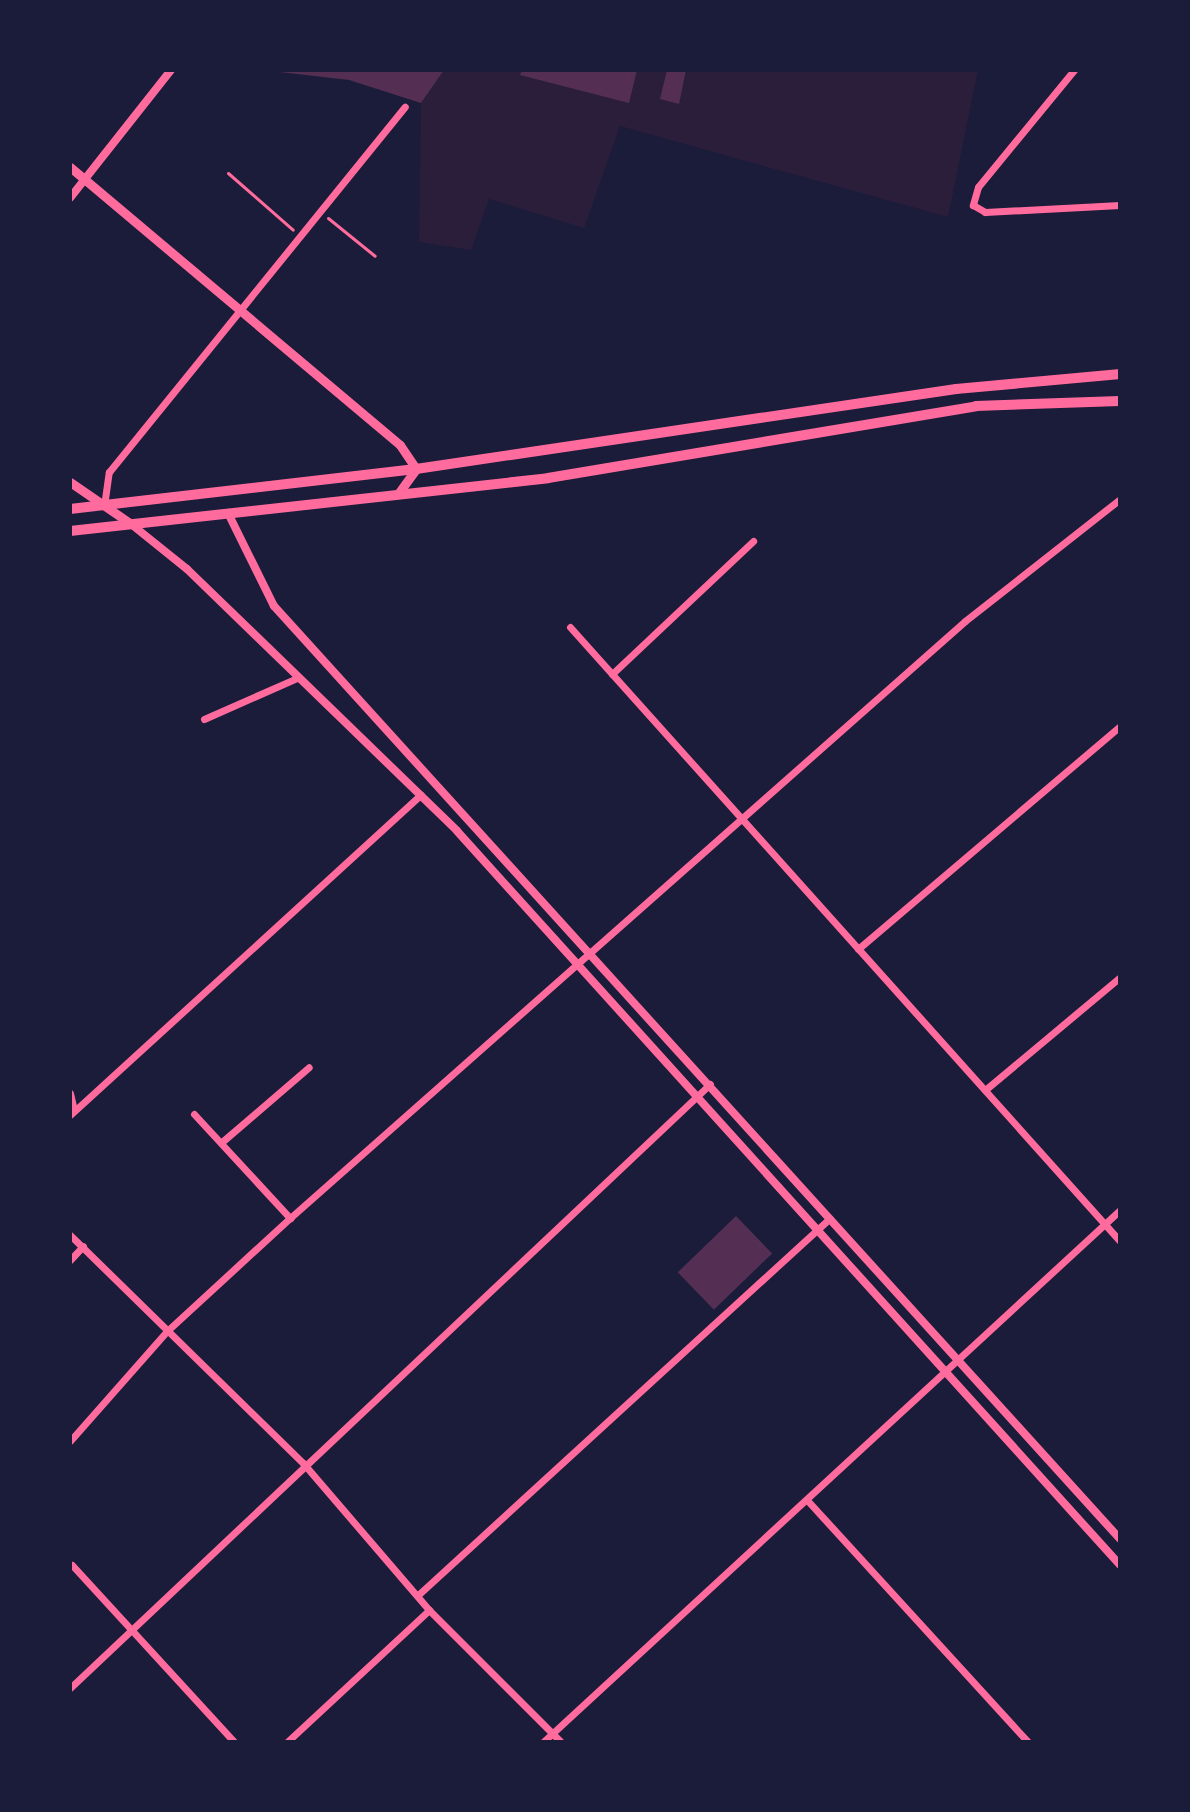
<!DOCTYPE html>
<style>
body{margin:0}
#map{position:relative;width:1190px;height:1812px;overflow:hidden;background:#1b1b3a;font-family:Helvetica,sans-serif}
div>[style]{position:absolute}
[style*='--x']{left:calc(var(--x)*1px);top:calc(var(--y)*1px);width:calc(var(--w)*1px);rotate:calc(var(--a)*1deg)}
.green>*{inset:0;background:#2a1e3b}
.building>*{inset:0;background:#542f53;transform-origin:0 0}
.path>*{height:3px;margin:-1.5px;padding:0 1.5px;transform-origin:1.5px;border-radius:1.5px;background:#ff6b9d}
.minor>*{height:7px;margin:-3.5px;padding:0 3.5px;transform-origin:3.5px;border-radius:3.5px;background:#ff6b9d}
.tertiary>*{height:8px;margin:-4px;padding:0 4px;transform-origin:4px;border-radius:4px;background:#ff6b9d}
.secondary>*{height:9px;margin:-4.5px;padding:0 4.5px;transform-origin:4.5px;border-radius:4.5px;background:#ff6b9d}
.primary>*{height:10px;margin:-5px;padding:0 5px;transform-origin:5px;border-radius:5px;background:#ff6b9d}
span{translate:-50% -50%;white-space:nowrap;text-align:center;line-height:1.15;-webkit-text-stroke:6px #1b1b3a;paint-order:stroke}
.frame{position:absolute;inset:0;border:72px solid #1b1b3a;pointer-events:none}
</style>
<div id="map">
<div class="green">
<i style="clip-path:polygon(444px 70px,978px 70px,948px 217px,620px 126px,584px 228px,489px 199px,471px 250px,419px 242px,421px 103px)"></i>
</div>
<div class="building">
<i style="clip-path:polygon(262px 70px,444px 70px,421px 103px,349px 80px)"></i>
<i style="clip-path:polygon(522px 70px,637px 70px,629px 103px,520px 75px)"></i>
<i style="clip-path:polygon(667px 70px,686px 70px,679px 104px,660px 99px)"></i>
<i style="left:736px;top:1216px;width:52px;height:81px;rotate:46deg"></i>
</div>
<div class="path">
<i style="--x:228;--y:173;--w:86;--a:41.2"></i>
<i style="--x:328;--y:218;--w:60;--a:39"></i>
</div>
<div class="minor">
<i style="--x:1074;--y:70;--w:151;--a:129.4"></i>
<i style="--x:978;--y:187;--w:19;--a:106"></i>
<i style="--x:973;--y:205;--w:14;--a:30"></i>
<i style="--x:985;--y:212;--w:135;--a:-3"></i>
<i style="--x:104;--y:506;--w:34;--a:-82"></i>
<i style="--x:109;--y:472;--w:470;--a:-51"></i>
<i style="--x:570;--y:627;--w:824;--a:48.15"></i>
<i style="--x:612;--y:674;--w:194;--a:-43.3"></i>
<i style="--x:204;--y:719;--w:102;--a:-23.8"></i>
<i style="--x:858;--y:949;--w:344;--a:-40.4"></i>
<i style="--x:985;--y:1090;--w:176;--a:-39.9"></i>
<i style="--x:70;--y:1093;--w:17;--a:77"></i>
<i style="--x:194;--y:1114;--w:142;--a:47.3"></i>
<i style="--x:70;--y:1115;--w:475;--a:-42.4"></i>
<i style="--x:223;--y:1141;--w:113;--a:-40.7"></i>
<i style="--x:70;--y:1235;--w:326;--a:44.4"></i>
<i style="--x:303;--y:1463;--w:194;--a:49.4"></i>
<i style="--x:429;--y:1610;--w:187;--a:45"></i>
<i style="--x:70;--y:1260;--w:19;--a:-47"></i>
<i style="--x:70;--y:1441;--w:147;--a:-48.6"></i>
<i style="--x:167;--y:1331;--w:167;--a:-42.6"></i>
<i style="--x:290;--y:1218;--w:901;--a:-41.49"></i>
<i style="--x:965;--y:621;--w:197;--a:-38.2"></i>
<i style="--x:807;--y:1500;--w:328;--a:47.6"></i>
<i style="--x:72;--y:1565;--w:240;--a:47.5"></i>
<i style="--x:418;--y:1595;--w:558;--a:-42.46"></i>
<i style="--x:70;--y:1688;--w:880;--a:-43.34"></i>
<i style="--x:287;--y:1742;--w:194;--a:-42.9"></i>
<i style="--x:543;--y:1742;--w:785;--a:-42.68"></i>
</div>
<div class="tertiary">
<i style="--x:70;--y:198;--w:163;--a:-51.7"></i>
<i style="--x:228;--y:513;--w:104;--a:63.7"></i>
<i style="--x:274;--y:606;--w:1259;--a:47.8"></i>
<i style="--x:131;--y:524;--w:72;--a:38.8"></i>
<i style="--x:187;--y:569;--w:376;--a:44.1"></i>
<i style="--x:457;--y:831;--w:989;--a:47.91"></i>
</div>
<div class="secondary">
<i style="--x:70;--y:167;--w:431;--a:40.1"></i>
<i style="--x:400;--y:445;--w:29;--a:56"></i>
<i style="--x:416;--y:469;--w:31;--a:126"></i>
<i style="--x:70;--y:482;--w:74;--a:34.5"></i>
</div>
<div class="primary">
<i style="--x:70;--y:509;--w:348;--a:-6.6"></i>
<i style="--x:416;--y:469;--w:546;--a:-8.43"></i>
<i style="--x:956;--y:389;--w:165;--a:-5.2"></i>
<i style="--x:70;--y:531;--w:481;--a:-6.3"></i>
<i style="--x:548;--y:478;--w:434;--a:-9.5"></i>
<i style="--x:976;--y:406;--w:144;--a:-2"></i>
</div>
<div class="frame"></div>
</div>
